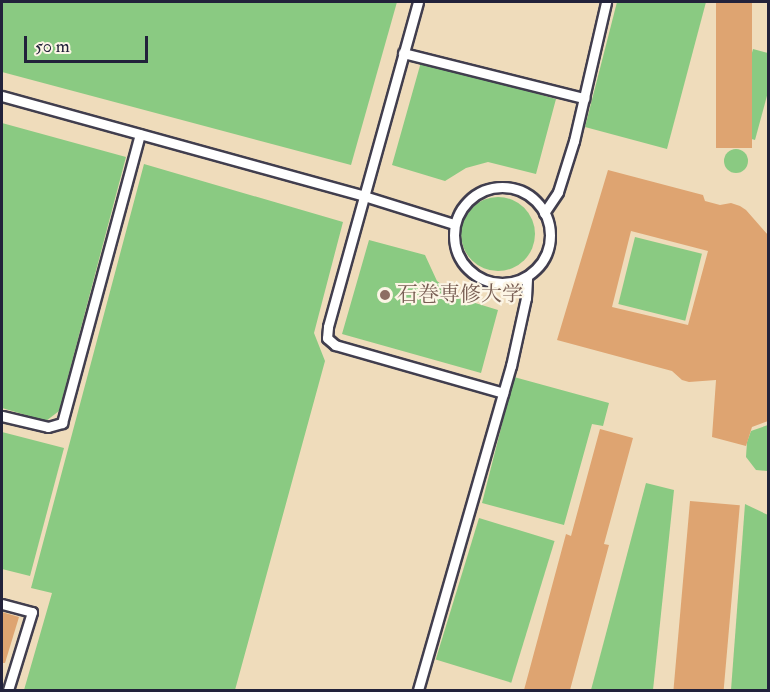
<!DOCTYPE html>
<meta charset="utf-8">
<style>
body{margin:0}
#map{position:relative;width:770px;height:692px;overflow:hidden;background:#efdcbb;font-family:"IM FELL Double Pica","Noto Serif JP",serif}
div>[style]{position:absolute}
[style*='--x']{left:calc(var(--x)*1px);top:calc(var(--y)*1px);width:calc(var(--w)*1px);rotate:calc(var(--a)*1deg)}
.green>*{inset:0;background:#8aca82;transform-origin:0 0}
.round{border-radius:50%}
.building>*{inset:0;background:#dea471;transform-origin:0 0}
.roads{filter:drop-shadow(2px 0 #413e4e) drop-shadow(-2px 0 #413e4e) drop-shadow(0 2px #413e4e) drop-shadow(0 -2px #413e4e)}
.lane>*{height:9px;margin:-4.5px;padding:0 4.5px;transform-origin:4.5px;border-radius:4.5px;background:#fff}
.lane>.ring{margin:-4.5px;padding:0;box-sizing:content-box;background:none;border:9px solid #fff;border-radius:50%}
.dots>*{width:16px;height:16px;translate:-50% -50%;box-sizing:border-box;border:3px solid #fcf5e5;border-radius:50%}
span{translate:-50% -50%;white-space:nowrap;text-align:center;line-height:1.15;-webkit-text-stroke:4.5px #fcf5e5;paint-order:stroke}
.education-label{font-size:21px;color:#785e54}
.left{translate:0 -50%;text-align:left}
.frame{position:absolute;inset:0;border:3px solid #22223b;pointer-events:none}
.scale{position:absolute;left:24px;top:36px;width:124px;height:27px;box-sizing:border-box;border:3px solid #22223b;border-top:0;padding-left:8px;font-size:18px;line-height:21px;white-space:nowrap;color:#22223b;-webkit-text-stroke:4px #fcf5e5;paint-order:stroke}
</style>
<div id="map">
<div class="green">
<i style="clip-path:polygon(2px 2px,397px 2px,351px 165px,2px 72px)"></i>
<i style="clip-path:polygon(617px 2px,706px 2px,667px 149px,585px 127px)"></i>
<i style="clip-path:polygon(753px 49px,768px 53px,768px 92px,755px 140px,731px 133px)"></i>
<i style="clip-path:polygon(421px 62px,556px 99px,536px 174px,488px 162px,466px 168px,445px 181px,392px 165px)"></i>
<i style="clip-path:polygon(2px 123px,126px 157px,59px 411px,46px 421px,2px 408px)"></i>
<i class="round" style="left:724px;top:149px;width:24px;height:24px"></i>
<i style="clip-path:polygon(144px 164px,343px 222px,314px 333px,325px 361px,235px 690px,24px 690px,52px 593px,31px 588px)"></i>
<i class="round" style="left:461px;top:197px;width:74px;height:74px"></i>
<i style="left:635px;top:237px;width:69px;height:69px;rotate:14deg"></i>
<i style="clip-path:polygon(369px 240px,425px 255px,437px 281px,459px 298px,498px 310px,481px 373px,342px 334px)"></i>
<i style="clip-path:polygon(514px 377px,609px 403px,603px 426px,592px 424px,564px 525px,482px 503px)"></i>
<i style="clip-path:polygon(768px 425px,768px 471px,756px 470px,746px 457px,747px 442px,751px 431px)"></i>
<i style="clip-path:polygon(2px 432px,64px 448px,30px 576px,2px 569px)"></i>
<i style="clip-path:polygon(646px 483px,674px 490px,653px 690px,591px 690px)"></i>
<i style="clip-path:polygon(745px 504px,768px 515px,768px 690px,731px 690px)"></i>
<i style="left:479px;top:518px;width:79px;height:148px;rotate:17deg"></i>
</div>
<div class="building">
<i style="left:716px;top:2px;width:36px;height:146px"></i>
<i style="clip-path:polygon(evenodd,608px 170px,703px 195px,705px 201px,720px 205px,731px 203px,740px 206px,746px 210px,768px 235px,768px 421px,752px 427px,746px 446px,712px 437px,716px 380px,689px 382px,682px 380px,672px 371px,557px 340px,608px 170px,631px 231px,708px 251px,688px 325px,612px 307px,631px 231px)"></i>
<i style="clip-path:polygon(600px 429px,633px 438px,604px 544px,609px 545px,570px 690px,524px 690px,566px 534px,571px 536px)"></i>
<i style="left:690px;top:501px;width:50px;height:190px;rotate:5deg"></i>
<i style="clip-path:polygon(2px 612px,19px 617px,5px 663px,2px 663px)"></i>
</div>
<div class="roads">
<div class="lane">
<i style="--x:418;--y:2;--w:337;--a:105.5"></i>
<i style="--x:328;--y:327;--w:11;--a:95"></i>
<i style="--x:327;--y:338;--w:11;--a:41"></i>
<i style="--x:335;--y:345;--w:175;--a:15.9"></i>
<i style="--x:403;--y:53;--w:187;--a:14"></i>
<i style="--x:2;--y:96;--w:376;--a:15.4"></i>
<i style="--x:364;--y:196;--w:94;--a:17.3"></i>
<i class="ring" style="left:454px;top:187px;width:87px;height:87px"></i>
<i style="--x:544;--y:213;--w:25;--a:-56"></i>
<i style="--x:558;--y:192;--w:53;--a:-72.6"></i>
<i style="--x:574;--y:141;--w:143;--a:-77"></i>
<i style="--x:2;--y:416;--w:47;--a:13.4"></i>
<i style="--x:48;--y:427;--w:15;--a:-16"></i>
<i style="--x:62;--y:423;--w:299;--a:-74.9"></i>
<i style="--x:2;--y:604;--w:31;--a:15"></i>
<i style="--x:32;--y:612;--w:82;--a:107.1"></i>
<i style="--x:418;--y:690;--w:337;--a:-74"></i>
<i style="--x:511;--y:366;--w:70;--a:-77.6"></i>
<i style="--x:526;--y:298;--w:21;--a:-87"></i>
</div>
</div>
<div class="dots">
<i style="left:385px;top:295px;background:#8d6e63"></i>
</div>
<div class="education-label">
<span class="left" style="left:397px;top:295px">石巻専修大学</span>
</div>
<div class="frame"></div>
<div class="scale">50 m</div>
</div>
